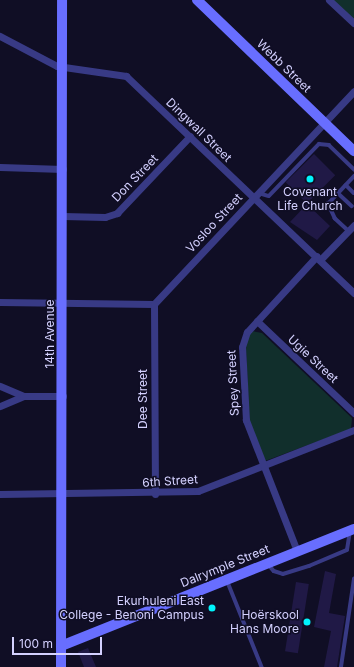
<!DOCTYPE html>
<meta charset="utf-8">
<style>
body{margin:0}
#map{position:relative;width:354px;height:667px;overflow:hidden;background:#100e25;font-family:Inter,sans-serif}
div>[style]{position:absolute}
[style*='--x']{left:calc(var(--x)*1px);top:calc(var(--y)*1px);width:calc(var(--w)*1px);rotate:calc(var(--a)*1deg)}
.green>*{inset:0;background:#112f2c}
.building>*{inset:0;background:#201946;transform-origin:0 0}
.lane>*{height:3.5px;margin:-1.75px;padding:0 1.75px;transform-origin:1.75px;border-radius:1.75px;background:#383a85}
.street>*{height:7px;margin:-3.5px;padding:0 3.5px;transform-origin:3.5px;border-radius:3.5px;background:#383a85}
.secondary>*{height:10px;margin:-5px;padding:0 5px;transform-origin:5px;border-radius:5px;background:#686eff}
.dots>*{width:11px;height:11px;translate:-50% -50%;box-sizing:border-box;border:2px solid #100e25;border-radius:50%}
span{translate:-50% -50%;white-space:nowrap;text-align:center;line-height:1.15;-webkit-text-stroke:3px #100e25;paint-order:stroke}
.street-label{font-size:12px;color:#d4d1ff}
.poi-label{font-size:12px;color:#d4d1ff}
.right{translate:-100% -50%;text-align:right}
.scale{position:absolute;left:12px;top:637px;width:90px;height:18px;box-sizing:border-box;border:2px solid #d4d1ff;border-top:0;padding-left:5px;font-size:12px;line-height:14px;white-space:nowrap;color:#d4d1ff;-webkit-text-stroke:3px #100e25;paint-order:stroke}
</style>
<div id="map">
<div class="green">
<i style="clip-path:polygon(333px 0,354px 0,354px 21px)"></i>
<i style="clip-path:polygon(252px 331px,262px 333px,352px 418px,351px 429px,265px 461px,250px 429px,246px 349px,247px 337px)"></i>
</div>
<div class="building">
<i style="left:314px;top:154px;width:30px;height:40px;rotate:45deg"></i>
<i style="clip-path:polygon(307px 204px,330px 226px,317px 240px,290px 222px)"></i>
<i style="clip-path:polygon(325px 571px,336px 574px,329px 613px,345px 616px,337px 667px,324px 667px,331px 631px,314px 627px)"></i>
<i style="left:296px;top:582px;width:13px;height:70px;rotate:9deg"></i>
<i style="clip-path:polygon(88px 648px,96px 667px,84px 667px,78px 652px)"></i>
</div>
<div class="lane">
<i style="--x:346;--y:185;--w:11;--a:45"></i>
<i style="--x:259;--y:193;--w:10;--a:17"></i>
<i style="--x:269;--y:196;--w:72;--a:-46.1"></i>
<i style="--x:319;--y:144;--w:10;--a:6"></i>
<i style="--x:329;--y:145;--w:35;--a:44"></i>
<i style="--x:338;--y:193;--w:19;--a:43"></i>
<i style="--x:348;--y:231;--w:18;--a:-137"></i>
<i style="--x:335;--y:219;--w:17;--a:-115"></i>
<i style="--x:328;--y:204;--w:38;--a:-47"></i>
<i style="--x:268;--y:564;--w:9;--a:49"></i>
<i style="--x:274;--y:571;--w:9;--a:18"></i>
<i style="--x:283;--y:574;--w:27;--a:-17"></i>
<i style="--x:309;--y:566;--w:41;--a:-22.8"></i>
<i style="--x:347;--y:550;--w:18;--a:-81"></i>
<i style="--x:227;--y:580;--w:94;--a:68.1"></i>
<i style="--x:341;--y:667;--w:89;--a:-81.6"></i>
</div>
<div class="street">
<i style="--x:329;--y:0;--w:34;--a:43"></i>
<i style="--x:0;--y:36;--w:64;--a:27.8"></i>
<i style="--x:57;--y:66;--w:70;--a:8.2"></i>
<i style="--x:126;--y:76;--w:315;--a:43.6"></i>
<i style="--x:0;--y:167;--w:63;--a:1.8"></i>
<i style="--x:63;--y:216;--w:42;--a:1.4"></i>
<i style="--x:105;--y:217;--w:13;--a:-18"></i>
<i style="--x:117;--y:213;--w:106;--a:-46.5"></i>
<i style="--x:320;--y:260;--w:49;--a:-45.8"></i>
<i style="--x:0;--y:302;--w:154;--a:0.7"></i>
<i style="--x:154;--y:304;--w:292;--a:-46.8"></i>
<i style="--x:154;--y:304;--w:190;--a:89.7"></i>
<i style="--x:257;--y:321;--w:134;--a:43.5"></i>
<i style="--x:0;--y:386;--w:25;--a:23"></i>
<i style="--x:0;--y:406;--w:25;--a:-23"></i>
<i style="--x:23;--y:396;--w:40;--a:0"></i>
<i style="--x:0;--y:494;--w:198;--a:-0.9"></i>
<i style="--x:198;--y:491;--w:168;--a:-21.4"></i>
<i style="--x:297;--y:551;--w:141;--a:-111.3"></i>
<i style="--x:246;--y:420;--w:73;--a:-93.1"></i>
<i style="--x:242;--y:347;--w:16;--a:-72"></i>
<i style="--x:247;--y:332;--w:103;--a:-47.4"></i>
</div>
<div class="secondary">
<i style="--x:197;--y:0;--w:218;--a:43.9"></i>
<i style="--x:61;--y:646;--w:315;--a:-21.8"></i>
<i style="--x:61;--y:667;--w:667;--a:-89.91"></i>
</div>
<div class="dots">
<i style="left:310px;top:179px;background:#00f4fc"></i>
<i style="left:212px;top:608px;background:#00f4fc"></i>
<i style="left:307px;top:622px;background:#00f4fc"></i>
</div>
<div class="street-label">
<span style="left:284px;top:66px;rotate:44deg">Webb Street</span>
<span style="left:199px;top:130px;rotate:44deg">Dingwall Street</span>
<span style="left:135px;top:178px;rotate:-46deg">Don Street</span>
<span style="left:214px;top:223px;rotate:-47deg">Vosloo Street</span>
<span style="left:50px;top:334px;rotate:-90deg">14th Avenue</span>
<span style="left:313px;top:359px;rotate:43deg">Ugie Street</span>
<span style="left:233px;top:383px;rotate:-93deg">Spey Street</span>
<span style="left:143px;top:399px;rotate:-90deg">Dee Street</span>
<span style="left:170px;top:481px;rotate:-4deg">6th Street</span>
<span style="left:225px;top:566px;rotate:-22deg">Dalrymple Street</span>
</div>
<div class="poi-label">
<span style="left:310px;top:199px">Covenant<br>Life Church</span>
<span class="right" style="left:204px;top:608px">Ekurhuleni East<br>College - Benoni Campus</span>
<span class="right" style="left:299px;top:622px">Hoërskool<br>Hans Moore</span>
</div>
<div class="scale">100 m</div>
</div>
